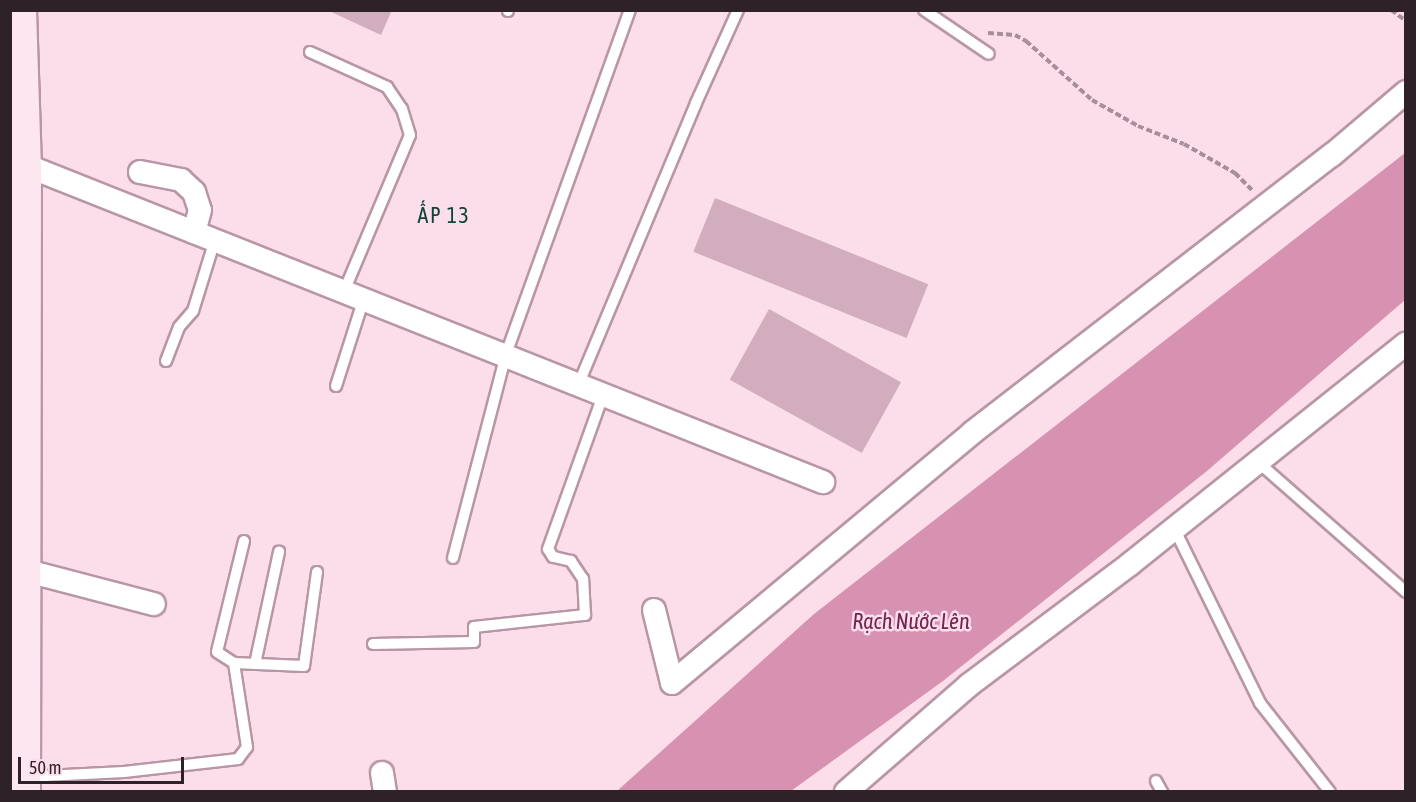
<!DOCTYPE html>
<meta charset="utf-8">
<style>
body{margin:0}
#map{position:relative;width:1416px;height:802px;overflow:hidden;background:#fcdeeb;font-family:"Asap Condensed",sans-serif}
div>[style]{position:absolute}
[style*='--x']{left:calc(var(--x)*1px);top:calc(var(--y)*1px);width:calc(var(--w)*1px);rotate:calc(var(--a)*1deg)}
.water>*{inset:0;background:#d792b2}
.building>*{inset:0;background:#d1adbd;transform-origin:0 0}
.path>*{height:4px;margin-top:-2px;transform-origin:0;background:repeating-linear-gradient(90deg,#a68f99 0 6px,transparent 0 9px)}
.roads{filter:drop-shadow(2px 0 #b996a5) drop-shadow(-2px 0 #b996a5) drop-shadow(0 2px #b996a5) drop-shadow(0 -2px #b996a5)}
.lane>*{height:10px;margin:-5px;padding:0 5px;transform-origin:5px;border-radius:5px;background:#fff}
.street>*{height:22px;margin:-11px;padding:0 11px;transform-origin:11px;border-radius:11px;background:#fff}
.secondary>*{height:32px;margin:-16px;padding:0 16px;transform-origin:16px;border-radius:16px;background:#fce7f1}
span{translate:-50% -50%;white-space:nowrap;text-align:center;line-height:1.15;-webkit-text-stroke:5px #fcdeeb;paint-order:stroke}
.neighbourhood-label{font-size:22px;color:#104435;letter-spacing:1.5px}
.water-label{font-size:22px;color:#73234f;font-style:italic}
.frame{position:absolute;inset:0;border:12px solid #2f2128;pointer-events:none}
.scale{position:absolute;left:18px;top:757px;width:166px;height:27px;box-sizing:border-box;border:3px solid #2f2128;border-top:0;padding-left:8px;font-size:18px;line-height:21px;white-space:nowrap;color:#2f2128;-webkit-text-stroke:4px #fcdeeb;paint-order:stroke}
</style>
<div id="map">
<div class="water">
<i style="clip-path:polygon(1405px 153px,1405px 300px,1207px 471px,943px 681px,791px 791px,617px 791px,814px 614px)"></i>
</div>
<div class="building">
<i style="clip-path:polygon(327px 10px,392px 10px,381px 35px)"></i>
<i style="left:715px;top:198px;width:230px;height:58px;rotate:22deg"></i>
<i style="left:769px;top:309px;width:151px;height:81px;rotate:29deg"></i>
</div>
<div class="path">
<i style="--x:1391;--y:10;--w:19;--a:36"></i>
<i style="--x:988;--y:33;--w:27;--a:4"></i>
<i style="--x:1015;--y:35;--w:13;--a:29"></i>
<i style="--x:1026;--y:41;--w:89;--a:41.8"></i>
<i style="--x:1092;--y:100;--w:53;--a:29.5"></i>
<i style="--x:1138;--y:126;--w:49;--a:21.4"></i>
<i style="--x:1184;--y:144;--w:59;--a:29.6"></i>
<i style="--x:1235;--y:173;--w:24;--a:45"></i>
</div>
<div class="roads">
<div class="lane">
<i style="--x:924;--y:10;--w:78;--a:34.1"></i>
<i style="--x:508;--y:11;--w:1;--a:-90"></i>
<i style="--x:310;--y:52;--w:85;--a:24.4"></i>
<i style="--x:387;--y:87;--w:27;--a:56"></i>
<i style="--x:402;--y:109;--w:27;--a:73"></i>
<i style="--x:410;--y:135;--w:169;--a:112.9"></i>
<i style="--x:166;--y:361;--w:36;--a:-69"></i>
<i style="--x:179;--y:327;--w:21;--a:-49"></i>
<i style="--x:193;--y:311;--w:74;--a:-72.8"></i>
<i style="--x:579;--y:383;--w:303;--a:-67.3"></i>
<i style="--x:696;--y:103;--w:102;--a:-65.7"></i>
<i style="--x:336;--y:386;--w:92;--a:-72.3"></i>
<i style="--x:1258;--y:462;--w:197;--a:41.3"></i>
<i style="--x:1174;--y:528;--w:195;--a:63.8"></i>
<i style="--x:1260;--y:703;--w:113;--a:51.8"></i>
<i style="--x:244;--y:541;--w:114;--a:103.7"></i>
<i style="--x:217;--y:652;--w:20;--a:33"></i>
<i style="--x:234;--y:663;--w:70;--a:2.5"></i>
<i style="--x:304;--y:666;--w:95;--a:-82.1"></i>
<i style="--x:453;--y:558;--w:211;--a:-75.4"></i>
<i style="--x:506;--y:354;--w:366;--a:-70.2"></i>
<i style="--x:373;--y:644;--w:101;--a:-1.1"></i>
<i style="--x:474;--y:642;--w:15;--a:-90"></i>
<i style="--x:474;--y:627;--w:112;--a:-6.2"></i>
<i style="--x:585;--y:615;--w:36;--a:-93"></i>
<i style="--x:583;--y:579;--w:22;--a:-124"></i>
<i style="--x:571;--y:561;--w:18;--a:-167"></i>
<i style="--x:553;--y:557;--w:9;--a:-122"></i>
<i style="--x:548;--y:549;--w:166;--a:-70.3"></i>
<i style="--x:255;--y:664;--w:115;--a:-77.9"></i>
<i style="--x:25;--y:777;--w:99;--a:-2.9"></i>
<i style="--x:124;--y:772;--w:115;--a:-6.5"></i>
<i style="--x:238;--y:759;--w:15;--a:-53"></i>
<i style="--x:247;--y:747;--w:85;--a:-98.8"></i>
<i style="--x:1156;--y:781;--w:13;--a:61"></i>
</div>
<div class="street">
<i style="--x:25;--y:165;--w:859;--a:21.67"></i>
<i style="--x:140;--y:172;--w:42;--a:11"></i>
<i style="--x:181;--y:180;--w:18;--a:43"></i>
<i style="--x:194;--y:192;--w:19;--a:72"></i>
<i style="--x:200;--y:210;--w:23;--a:105"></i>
<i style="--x:27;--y:571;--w:131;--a:14.6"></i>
<i style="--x:654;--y:610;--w:75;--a:76.1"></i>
<i style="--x:672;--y:683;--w:392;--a:-39.8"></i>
<i style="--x:973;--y:432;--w:453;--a:-37.7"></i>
<i style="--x:1332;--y:155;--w:97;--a:-40.4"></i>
<i style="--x:382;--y:773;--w:19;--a:81"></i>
<i style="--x:846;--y:792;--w:163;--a:-41"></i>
<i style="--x:969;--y:685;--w:201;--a:-36.9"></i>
<i style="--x:1130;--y:564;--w:353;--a:-38.6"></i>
</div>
<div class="secondary">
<i style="--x:20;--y:10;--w:155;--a:88.2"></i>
<i style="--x:25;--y:165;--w:627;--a:90.09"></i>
</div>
</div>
<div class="neighbourhood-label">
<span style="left:444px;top:216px">ẤP 13</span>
</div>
<div class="water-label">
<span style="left:911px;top:622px">Rạch Nước Lên</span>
</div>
<div class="frame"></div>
<div class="scale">50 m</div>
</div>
